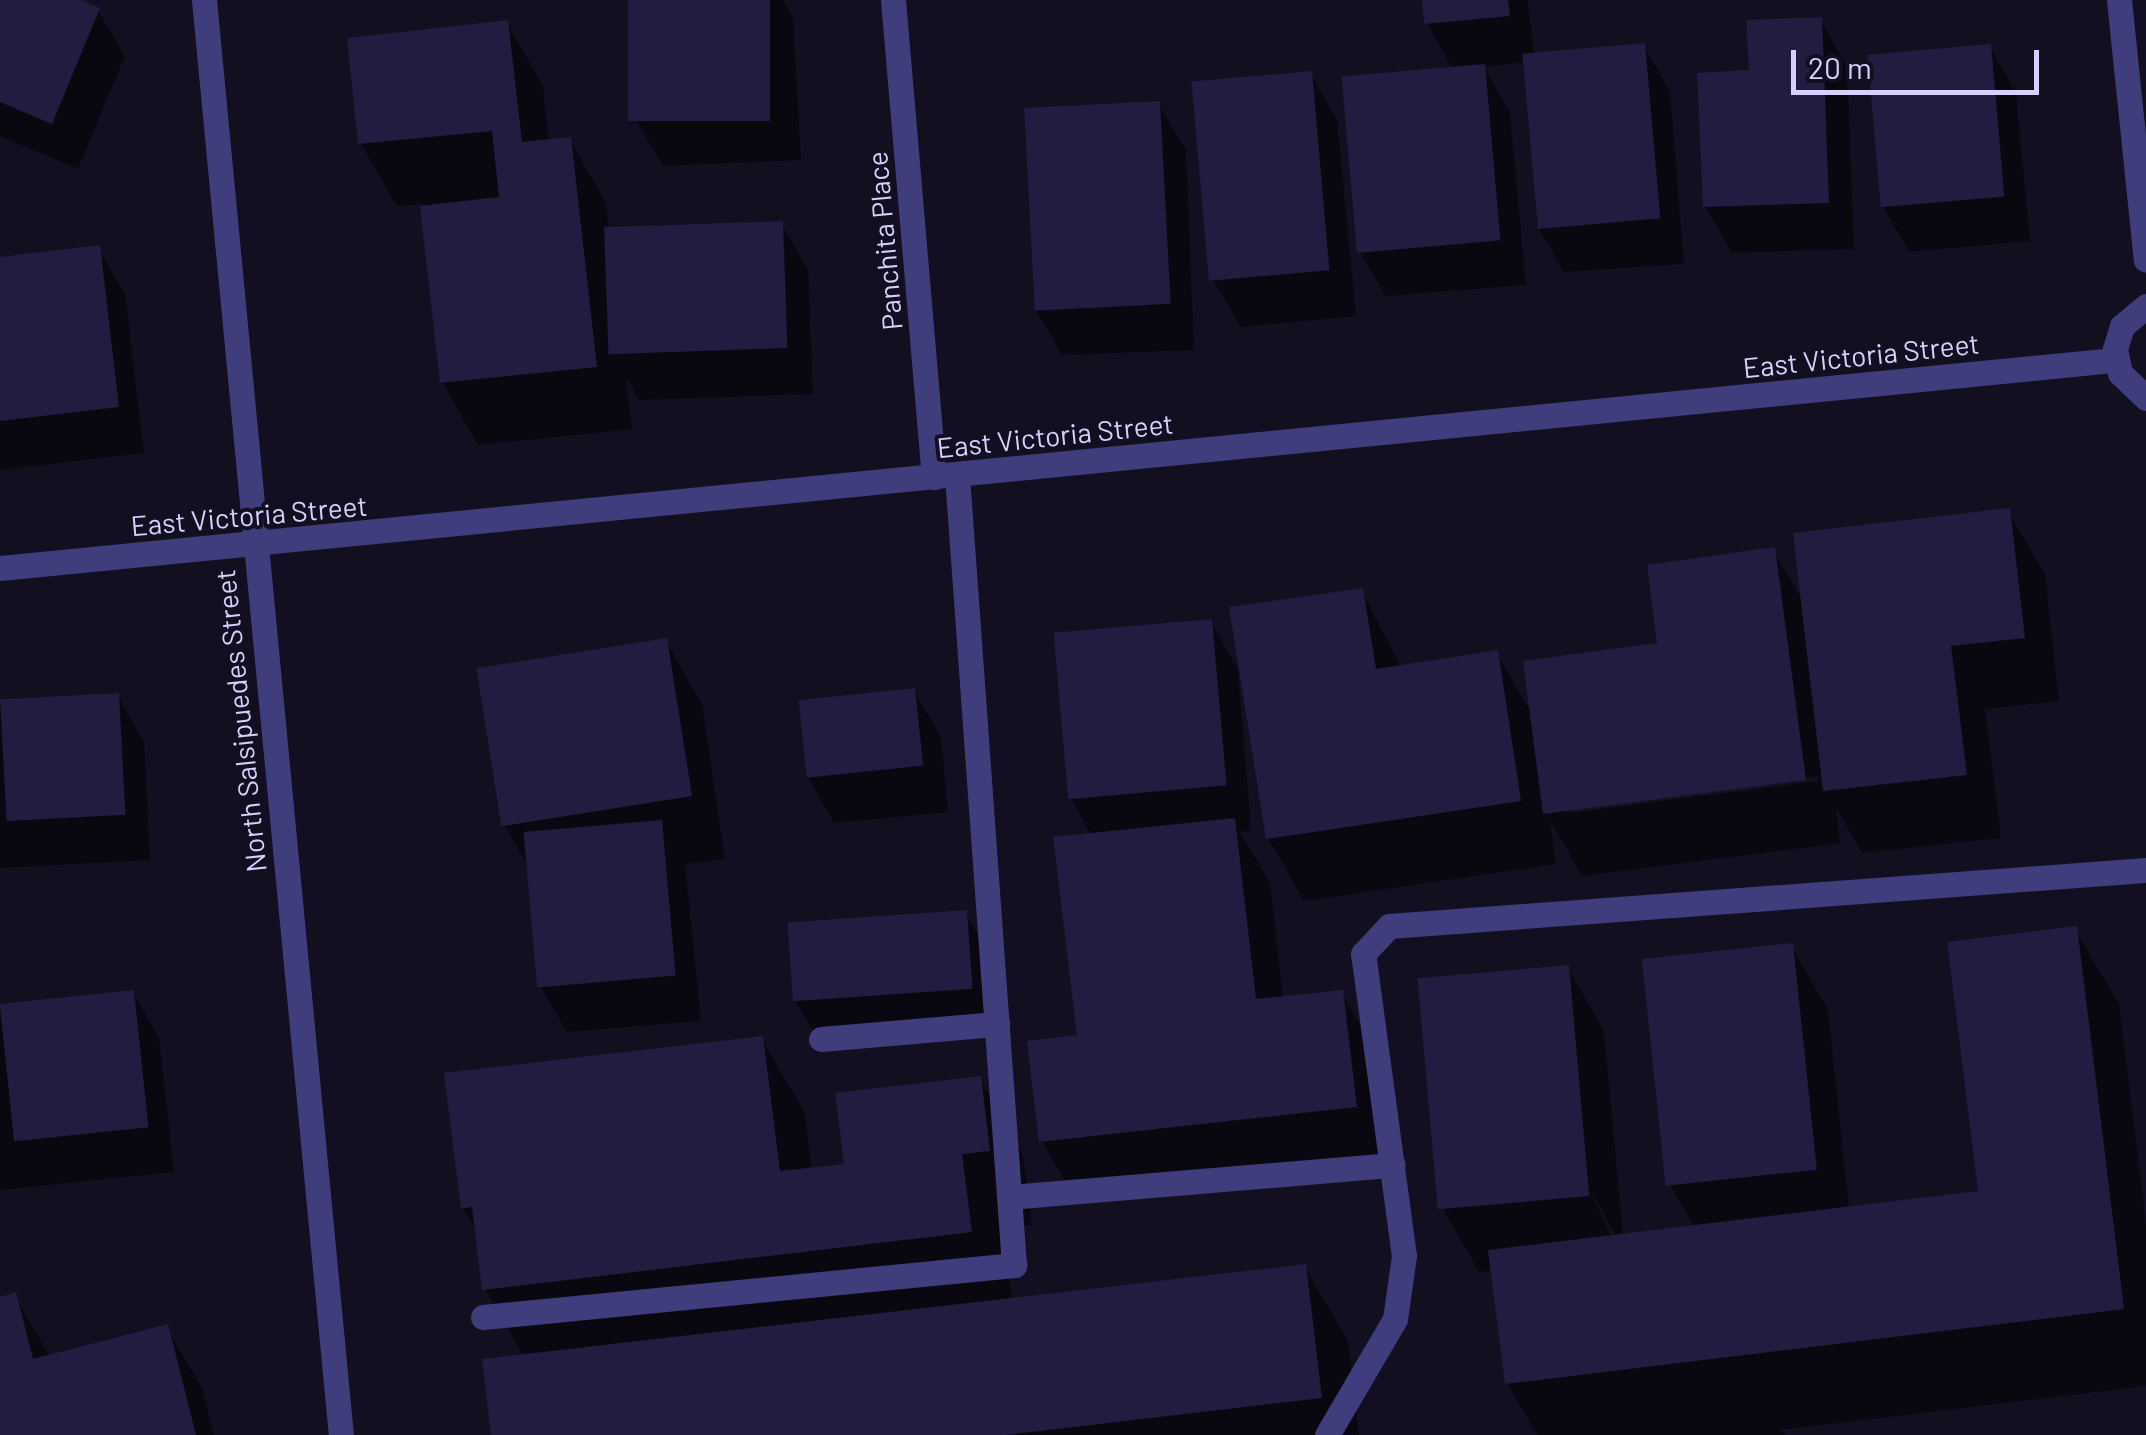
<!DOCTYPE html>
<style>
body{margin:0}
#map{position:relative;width:2146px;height:1435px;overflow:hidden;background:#120f21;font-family:Barlow,sans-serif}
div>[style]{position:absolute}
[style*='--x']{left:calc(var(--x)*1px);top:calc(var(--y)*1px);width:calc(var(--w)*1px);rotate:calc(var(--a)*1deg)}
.shadow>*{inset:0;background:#0007}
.building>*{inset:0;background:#231c40;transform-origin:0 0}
.service>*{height:25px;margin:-12.5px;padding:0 12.5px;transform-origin:12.5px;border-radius:12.5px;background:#3f3d7c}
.minor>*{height:25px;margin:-12.5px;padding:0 12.5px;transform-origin:12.5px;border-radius:12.5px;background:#3f3d7c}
span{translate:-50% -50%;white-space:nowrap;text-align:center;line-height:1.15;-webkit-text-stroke:8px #120f21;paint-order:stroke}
.street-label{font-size:28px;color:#d6d1fc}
.scale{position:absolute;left:1791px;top:50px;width:248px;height:45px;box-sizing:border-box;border:5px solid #d6d1fc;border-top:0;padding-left:12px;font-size:30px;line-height:35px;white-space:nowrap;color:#d6d1fc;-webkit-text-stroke:8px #120f21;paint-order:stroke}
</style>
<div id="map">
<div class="shadow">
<i style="clip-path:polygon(0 0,74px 0,98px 10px,125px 56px,78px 169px,0 136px)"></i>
<i style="clip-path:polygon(631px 0,783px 0,793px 18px,801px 160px,663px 166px,636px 120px)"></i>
<i style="clip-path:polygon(1424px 0,1528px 0,1534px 53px,1644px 46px,1670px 92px,1684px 264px,1564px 272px,1537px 226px,1525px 62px,1484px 67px,1510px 113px,1526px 285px,1386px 296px,1359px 250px,1453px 69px,1427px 24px)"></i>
<i style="clip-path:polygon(1820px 20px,1847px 66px,1854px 249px,1732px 253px,1705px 207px,1751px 73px)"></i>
<i style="clip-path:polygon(507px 23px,543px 86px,549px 142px,570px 140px,606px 203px,609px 230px,781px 223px,808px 269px,813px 394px,639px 400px,626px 377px,632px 429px,478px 445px,442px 382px,422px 204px,397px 206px,361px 144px)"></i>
<i style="clip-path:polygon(1990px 47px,2016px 93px,2030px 241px,1909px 252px,1883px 206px)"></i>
<i style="clip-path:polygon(1310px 73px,1337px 119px,1356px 316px,1241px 327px,1214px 281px)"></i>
<i style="clip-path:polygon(1159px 104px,1186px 150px,1194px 350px,1062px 355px,1035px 309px)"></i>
<i style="clip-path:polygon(98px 248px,125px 294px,144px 453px,0 470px,0 260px)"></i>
<i style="clip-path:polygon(evenodd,2008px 511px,2045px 574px,2059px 701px,1985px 709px,2001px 838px,1862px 853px,1836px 807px,1840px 843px,1582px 876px,1550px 820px,1556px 864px,1304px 901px,1268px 838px,1362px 591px,1401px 668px,1497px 653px,1533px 716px,1660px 646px,1773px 550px,1804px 603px,2008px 511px,1818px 776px,1818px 781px,1569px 813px,1569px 808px,1818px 776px)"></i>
<i style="clip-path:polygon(1211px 622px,1238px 669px,1251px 831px,1240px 832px,1270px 883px,1283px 998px,1342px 993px,1378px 1056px,1391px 1170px,1078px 1204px,1042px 1141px,1080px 1037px,1092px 836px,1070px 797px)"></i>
<i style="clip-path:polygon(666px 641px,702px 704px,725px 859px,685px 864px,701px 1021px,567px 1032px,540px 986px,530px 870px,502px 821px)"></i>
<i style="clip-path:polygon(914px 691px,941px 737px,948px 812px,834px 823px,808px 777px)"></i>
<i style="clip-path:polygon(118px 696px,144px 742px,150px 860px,0 868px,0 702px)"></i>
<i style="clip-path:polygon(966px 913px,992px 959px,998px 1034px,823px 1048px,796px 1002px)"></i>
<i style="clip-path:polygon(evenodd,2075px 929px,2119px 1004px,2146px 1224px,2146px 1386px,1780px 1430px,1786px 1435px,1537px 1435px,1507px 1383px,1493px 1271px,1479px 1272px,1443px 1209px,1568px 968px,1604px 1031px,1623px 1236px,1695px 1228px,1670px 1185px,1791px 946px,1828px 1009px,1849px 1209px,1981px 1194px,2075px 929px,1587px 1184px,1617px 1238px,1612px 1238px,1587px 1184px)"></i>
<i style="clip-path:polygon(133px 992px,159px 1038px,174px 1172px,0 1190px,0 1006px)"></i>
<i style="clip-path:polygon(762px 1039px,805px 1113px,812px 1170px,847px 1166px,980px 1079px,1023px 1154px,1032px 1225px,1004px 1229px,1012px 1300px,1305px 1267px,1348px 1341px,1359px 1435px,494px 1435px,524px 1357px,485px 1289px,477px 1232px,463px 1208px)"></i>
<i style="clip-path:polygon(14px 1295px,50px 1357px,166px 1327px,203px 1390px,214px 1435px,0 1435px,0 1299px)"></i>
</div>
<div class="building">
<i style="clip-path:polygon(0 0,81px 0,100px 8px,52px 124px,0 102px)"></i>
<i style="left:628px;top:0;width:142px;height:121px"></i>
<i style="clip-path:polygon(1422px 0,1508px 0,1510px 16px,1424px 24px)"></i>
<i style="clip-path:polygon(1822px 17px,1829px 203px,1703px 207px,1697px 73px,1749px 70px,1746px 20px)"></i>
<i style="clip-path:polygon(508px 20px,522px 142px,571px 137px,597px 367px,440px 383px,420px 206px,499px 197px,492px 131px,358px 144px,347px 38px)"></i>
<i style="left:1645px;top:43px;width:176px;height:123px;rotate:85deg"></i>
<i style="left:1991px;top:44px;width:153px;height:124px;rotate:85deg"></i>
<i style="left:1485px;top:64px;width:177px;height:144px;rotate:85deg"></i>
<i style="left:1312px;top:71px;width:200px;height:121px;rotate:85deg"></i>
<i style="left:1160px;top:101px;width:203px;height:136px;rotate:87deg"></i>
<i style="left:783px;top:221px;width:127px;height:179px;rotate:88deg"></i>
<i style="clip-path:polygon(100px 245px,119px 407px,0 421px,0 257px)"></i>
<i style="clip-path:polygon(2010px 508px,2025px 638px,1951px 646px,1967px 775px,1823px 791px,1793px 533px)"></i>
<i style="clip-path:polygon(1775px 547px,1806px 780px,1543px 814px,1523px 661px,1657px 643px,1647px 565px)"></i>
<i style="clip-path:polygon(1363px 588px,1376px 669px,1498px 650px,1521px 801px,1266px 839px,1229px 607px)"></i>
<i style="left:1212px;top:619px;width:167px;height:159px;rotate:85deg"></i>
<i style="left:667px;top:638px;width:160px;height:193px;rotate:81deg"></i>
<i style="left:915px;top:688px;width:78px;height:117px;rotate:84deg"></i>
<i style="left:119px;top:693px;width:122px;height:119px;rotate:87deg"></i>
<i style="clip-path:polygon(1235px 818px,1256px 999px,1343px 990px,1357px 1107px,1039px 1142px,1027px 1041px,1077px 1035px,1053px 837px)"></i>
<i style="left:662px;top:820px;width:156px;height:139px;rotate:85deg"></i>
<i style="left:967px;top:910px;width:79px;height:180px;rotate:86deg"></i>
<i style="clip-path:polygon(2077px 926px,2124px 1309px,1505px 1384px,1488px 1250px,1978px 1191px,1947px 942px)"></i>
<i style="left:1793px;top:943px;width:228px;height:152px;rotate:84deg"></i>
<i style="left:1569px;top:965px;width:232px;height:152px;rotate:85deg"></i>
<i style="left:134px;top:990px;width:138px;height:135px;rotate:84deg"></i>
<i style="clip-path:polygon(763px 1036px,780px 1171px,844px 1164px,835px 1093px,981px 1076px,990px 1151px,962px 1154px,972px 1232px,482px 1290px,472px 1207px,461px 1209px,444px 1073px)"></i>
<i style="clip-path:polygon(1306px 1264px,1322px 1398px,1006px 1435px,491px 1435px,482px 1359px)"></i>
<i style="clip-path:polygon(16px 1292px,33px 1359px,168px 1324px,196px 1435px,0 1435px,0 1297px)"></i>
</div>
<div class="service">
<i style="--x:821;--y:1039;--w:177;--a:-4.9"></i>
<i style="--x:1010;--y:1197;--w:384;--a:-4.8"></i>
<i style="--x:483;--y:1317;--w:534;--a:-5.59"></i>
<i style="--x:1014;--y:1265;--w:791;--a:-94.13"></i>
<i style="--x:1327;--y:1435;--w:134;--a:-59.6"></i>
<i style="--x:1395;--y:1319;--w:64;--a:-81.9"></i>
<i style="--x:1404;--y:1256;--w:305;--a:-97.7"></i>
<i style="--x:1363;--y:954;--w:38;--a:-47"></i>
<i style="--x:1389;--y:926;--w:759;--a:-4.23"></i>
</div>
<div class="minor">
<i style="--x:204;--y:0;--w:1442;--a:84.55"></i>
<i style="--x:893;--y:0;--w:479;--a:85.1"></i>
<i style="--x:2119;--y:0;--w:261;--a:84.1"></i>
<i style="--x:2146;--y:306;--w:31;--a:140"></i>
<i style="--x:2122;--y:326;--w:24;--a:107"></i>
<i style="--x:2115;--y:349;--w:25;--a:78"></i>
<i style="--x:2120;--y:373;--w:36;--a:44"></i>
<i style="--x:0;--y:568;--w:2125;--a:-5.62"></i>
</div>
<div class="street-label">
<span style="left:884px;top:241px;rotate:-95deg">Panchita Place</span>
<span style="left:1861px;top:355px;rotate:-6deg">East Victoria Street</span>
<span style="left:1055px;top:435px;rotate:-6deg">East Victoria Street</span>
<span style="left:249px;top:515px;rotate:-5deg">East Victoria Street</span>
<span style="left:240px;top:721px;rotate:-96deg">North Salsipuedes Street</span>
</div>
<div class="scale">20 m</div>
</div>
